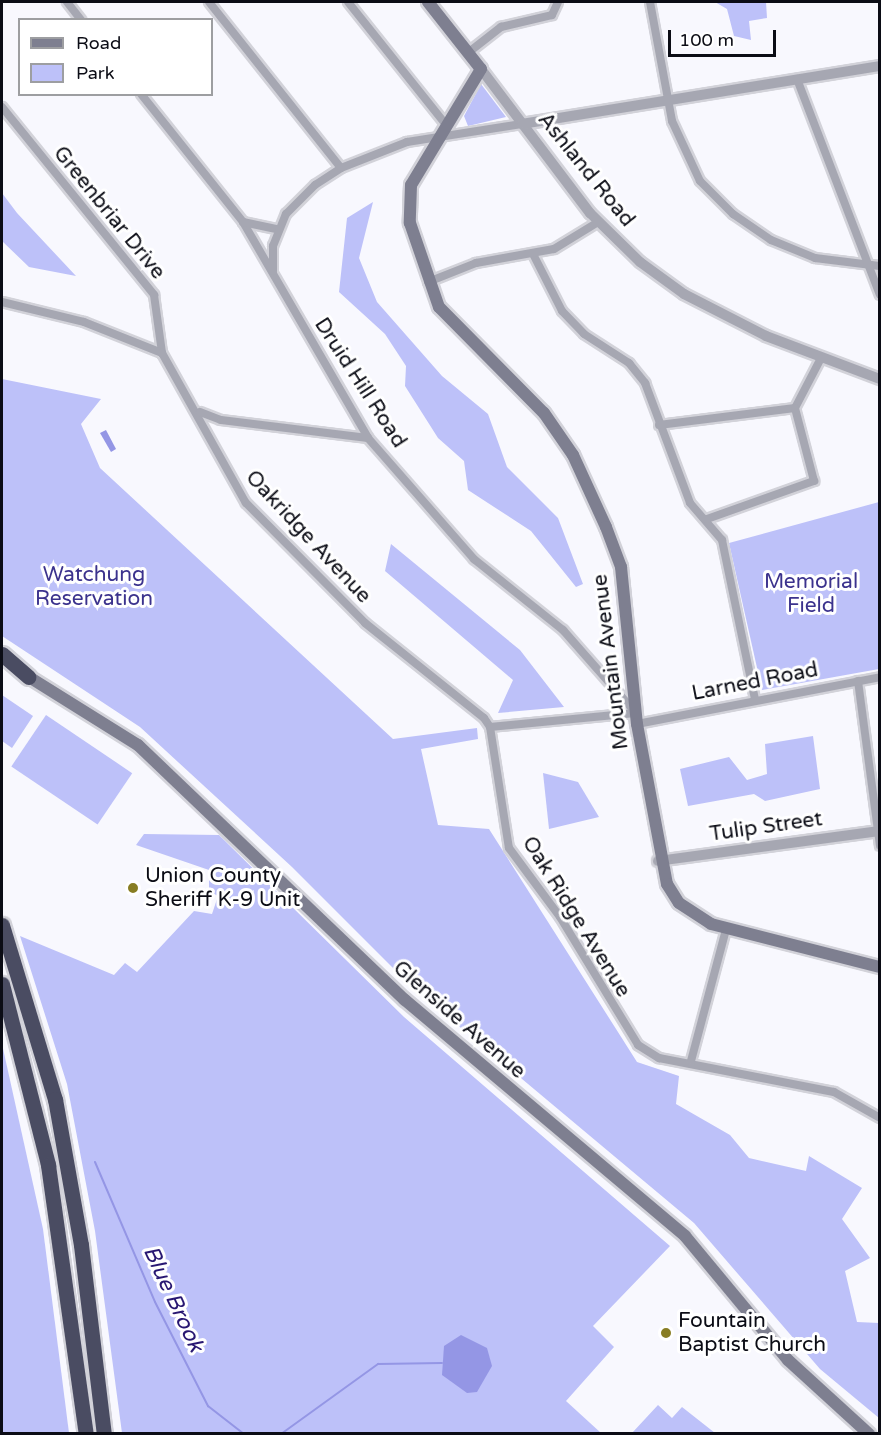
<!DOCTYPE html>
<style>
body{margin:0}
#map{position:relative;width:881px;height:1435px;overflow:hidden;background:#f8f8fe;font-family:"Varela Round",sans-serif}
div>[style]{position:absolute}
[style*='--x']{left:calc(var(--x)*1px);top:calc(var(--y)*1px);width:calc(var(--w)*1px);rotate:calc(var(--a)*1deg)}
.green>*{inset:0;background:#bdc1f9;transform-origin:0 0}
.water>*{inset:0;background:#9496e5}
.stream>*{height:2px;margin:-1px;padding:0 1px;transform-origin:1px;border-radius:1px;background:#9496e5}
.roads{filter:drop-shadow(2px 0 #d2d2d9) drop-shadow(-2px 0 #d2d2d9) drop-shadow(0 2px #d2d2d9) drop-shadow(0 -2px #d2d2d9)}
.minor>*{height:8px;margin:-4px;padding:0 4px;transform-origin:4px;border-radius:4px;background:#a6a7b2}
.tertiary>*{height:10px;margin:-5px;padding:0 5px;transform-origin:5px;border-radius:5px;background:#a6a7b2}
.secondary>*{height:12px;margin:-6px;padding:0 6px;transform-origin:6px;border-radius:6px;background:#7e7f90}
.motorway>*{height:15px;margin:-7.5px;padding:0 7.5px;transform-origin:7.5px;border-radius:7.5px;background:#4a4c62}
.dots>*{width:16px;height:16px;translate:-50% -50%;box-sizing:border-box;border:3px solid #fff;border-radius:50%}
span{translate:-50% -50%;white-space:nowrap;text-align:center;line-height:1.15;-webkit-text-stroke:6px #fff;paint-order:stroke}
.street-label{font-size:21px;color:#0b0c15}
.park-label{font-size:21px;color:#3b328d}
.poi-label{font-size:21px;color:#0b0c15}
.left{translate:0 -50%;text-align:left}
.water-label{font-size:22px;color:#281772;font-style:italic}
.frame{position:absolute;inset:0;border:3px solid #0b0c15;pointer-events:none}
.legend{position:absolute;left:18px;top:18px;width:195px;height:78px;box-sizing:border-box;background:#fff;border:2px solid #9d9ea1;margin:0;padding:8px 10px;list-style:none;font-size:18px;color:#0b0c15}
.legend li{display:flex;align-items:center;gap:12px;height:30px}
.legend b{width:30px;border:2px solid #9d9ea1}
.scale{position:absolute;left:668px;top:30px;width:108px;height:27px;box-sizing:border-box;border:3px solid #0b0c15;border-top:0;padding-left:8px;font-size:18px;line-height:21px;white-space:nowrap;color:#0b0c15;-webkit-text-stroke:4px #fff;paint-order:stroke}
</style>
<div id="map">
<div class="green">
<i style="clip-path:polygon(715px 2px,766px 2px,767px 18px,749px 21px,751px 40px,734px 36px,727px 9px)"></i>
<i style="clip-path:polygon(481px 84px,506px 117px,468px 126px,464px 116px)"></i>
<i style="clip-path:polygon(2px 193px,17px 213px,76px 276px,29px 267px,2px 241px)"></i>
<i style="clip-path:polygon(373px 202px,359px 258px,377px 302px,442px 376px,488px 414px,507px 467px,558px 518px,583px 584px,576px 587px,531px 531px,468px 490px,464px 461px,438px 438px,405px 386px,406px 366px,385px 334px,339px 292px,347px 218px)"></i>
<i style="clip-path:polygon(2px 379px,101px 399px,81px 424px,100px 468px,393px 739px,477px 728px,478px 739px,421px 749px,438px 825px,489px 829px,637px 1062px,679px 1076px,676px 1104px,730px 1135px,749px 1158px,806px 1171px,809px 1156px,862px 1188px,842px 1219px,870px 1258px,845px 1271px,857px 1322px,879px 1323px,879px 1418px,820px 1369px,694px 1223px,412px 987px,292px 867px,140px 727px,2px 636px)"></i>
<i style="clip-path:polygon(879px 502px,879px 669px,762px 690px,729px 543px)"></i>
<i style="clip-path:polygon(391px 544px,520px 650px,564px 707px,498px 713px,513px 680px,385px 571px)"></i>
<i style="clip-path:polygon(2px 695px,33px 716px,12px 748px,2px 741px)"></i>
<i style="left:46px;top:715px;width:104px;height:62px;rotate:34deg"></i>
<i style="clip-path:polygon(813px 736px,820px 789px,765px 801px,754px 794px,688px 806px,680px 769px,729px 757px,747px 780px,767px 774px,765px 744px)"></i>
<i style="clip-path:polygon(543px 773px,578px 782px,599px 817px,549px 829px)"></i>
<i style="clip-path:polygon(144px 834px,219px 835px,404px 1017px,670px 1246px,593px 1326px,614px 1347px,566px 1401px,601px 1433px,122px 1433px,95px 1231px,67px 1084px,20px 936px,114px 975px,125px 963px,137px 972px,194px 911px,212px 914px,218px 896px,209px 891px,209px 870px,136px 845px)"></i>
<i style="clip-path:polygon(2px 1044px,43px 1229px,69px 1433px,2px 1433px)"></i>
<i style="clip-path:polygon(658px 1405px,672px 1418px,682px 1407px,715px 1433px,632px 1433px)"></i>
</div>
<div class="water">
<i style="clip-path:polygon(106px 430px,116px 449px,111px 452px,100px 433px)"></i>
<i style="clip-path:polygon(461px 1335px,487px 1348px,492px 1366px,477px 1392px,467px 1393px,442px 1375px,444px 1346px)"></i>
</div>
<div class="stream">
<i style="--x:95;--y:1162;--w:152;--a:66.8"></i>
<i style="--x:155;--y:1302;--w:117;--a:63"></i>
<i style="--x:208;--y:1406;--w:46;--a:37.9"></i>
<i style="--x:281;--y:1434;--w:120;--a:-35.8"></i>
<i style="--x:378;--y:1364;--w:64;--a:-0.9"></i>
</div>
<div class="roads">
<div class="minor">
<i style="--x:67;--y:2;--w:23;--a:52"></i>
<i style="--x:209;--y:2;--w:212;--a:51.5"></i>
<i style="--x:348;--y:2;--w:159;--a:51.4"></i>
<i style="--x:650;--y:2;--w:121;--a:79.5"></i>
<i style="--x:672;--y:121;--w:66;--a:65"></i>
<i style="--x:700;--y:181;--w:47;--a:45"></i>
<i style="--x:733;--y:214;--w:46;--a:34.4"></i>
<i style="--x:771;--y:240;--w:48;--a:22.2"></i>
<i style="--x:815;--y:258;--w:65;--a:7"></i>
<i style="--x:469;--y:52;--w:41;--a:-38"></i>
<i style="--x:501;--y:27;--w:52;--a:-13.2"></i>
<i style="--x:552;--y:15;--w:14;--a:-65"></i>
<i style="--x:797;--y:79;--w:231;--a:69"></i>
<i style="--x:141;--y:94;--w:164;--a:51.4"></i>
<i style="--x:243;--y:222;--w:250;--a:59.9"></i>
<i style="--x:368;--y:438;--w:161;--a:48.8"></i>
<i style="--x:474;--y:559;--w:114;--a:38.6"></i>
<i style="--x:563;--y:630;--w:109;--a:48.7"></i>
<i style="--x:2;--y:107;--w:242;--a:51"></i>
<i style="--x:154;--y:295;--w:59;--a:82.1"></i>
<i style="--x:243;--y:222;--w:35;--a:12"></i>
<i style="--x:533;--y:254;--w:64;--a:63"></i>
<i style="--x:562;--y:311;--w:32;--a:46"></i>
<i style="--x:584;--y:334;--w:54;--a:32.8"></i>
<i style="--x:629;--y:363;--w:26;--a:51"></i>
<i style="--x:645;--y:383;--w:128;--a:69.4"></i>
<i style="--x:690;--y:503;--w:49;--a:49.1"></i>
<i style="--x:722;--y:540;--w:163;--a:78.3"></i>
<i style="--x:273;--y:271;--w:25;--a:-90"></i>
<i style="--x:273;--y:246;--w:35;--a:-68"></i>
<i style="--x:286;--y:214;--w:41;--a:-45"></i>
<i style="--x:315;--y:185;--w:31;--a:-33"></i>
<i style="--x:341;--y:168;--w:71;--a:-21.5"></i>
<i style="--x:407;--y:142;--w:116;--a:-8.9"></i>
<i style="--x:428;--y:282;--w:52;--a:-21.6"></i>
<i style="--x:476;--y:263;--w:79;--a:-10.2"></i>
<i style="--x:554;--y:249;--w:52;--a:-31.5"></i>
<i style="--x:2;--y:302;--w:84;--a:13.7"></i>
<i style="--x:84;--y:322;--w:84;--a:21.7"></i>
<i style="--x:162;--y:353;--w:172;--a:60.8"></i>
<i style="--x:246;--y:503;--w:169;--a:45.2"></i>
<i style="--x:365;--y:623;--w:152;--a:38.6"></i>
<i style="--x:484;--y:718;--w:11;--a:56"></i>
<i style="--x:490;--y:727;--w:122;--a:81.1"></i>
<i style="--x:509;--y:848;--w:86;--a:53.5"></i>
<i style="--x:560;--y:917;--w:150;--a:58.6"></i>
<i style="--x:638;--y:1045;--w:25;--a:32"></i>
<i style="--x:659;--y:1058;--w:178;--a:11"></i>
<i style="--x:834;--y:1092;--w:53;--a:29.5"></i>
<i style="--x:795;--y:408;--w:54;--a:-62.5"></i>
<i style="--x:200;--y:412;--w:22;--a:21"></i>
<i style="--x:221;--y:420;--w:148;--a:7"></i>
<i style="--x:659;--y:425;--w:137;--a:-7.1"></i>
<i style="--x:707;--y:519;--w:114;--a:-19.6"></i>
<i style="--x:814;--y:481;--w:75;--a:-104.6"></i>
<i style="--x:858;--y:681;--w:166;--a:82.4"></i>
<i style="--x:637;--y:724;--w:248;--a:-10.9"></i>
<i style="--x:490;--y:727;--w:146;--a:-5.5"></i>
<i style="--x:691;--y:1061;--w:137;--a:-75.1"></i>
</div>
<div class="tertiary">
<i style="--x:481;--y:69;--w:181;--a:52.9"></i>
<i style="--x:590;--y:213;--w:70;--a:44.4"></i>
<i style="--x:640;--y:262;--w:54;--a:36"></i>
<i style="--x:684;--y:294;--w:92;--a:27.1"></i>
<i style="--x:766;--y:336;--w:122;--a:20.7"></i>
<i style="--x:522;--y:124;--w:363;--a:-9.2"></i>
<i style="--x:658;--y:861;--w:224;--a:-7.7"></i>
</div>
<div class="secondary">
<i style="--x:428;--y:2;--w:85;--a:51.7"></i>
<i style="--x:481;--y:69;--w:135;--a:121.1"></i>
<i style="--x:411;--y:185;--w:38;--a:92"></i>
<i style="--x:410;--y:223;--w:89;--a:71"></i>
<i style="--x:439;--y:307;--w:149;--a:45.3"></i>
<i style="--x:544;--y:413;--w:51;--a:55.4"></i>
<i style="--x:573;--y:455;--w:79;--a:65.4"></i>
<i style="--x:606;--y:527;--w:43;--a:69.4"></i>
<i style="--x:621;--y:567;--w:158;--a:84.2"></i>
<i style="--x:637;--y:724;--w:163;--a:79.4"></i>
<i style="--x:667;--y:884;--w:22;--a:58"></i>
<i style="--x:679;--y:903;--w:38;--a:33"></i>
<i style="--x:711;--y:924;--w:174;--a:14.3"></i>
<i style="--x:21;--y:672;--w:138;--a:32"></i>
<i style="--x:138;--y:745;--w:369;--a:43.7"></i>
<i style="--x:405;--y:1000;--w:366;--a:40.1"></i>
<i style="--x:685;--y:1236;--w:161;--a:50.3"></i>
<i style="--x:788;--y:1360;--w:110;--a:42.4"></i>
</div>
<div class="motorway">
<i style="--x:2;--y:654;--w:35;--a:41"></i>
<i style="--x:2;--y:925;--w:182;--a:73.1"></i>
<i style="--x:55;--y:1099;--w:148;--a:79.9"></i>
<i style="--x:81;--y:1245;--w:190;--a:83.1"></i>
<i style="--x:2;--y:984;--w:187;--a:75.7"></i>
<i style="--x:48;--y:1165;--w:272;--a:82"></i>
</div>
</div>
<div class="dots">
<i style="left:133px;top:888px;background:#887d23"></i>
<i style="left:666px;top:1333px;background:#887d23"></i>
</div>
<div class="street-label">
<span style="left:586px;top:170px;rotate:51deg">Ashland Road</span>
<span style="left:109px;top:213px;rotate:51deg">Greenbriar Drive</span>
<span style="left:360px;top:383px;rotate:57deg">Druid Hill Road</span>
<span style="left:308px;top:537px;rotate:47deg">Oakridge Avenue</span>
<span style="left:611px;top:662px;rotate:-97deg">Mountain Avenue</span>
<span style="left:755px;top:682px;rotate:-11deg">Larned Road</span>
<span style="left:766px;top:827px;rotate:-8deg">Tulip Street</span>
<span style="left:576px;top:917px;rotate:58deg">Oak Ridge Avenue</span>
<span style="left:459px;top:1020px;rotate:41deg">Glenside Avenue</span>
</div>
<div class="park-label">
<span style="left:94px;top:587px">Watchung<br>Reservation</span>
<span style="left:811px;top:594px">Memorial<br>Field</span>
</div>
<div class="poi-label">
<span class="left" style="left:145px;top:888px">Union County<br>Sheriff K-9 Unit</span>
<span class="left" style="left:678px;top:1333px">Fountain<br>Baptist Church</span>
</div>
<div class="water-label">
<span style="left:173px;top:1299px;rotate:65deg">Blue Brook</span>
</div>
<div class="frame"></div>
<ul class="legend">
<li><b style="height:8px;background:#7e7f90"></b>Road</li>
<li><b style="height:16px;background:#bdc1f9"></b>Park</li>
</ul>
<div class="scale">100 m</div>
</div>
